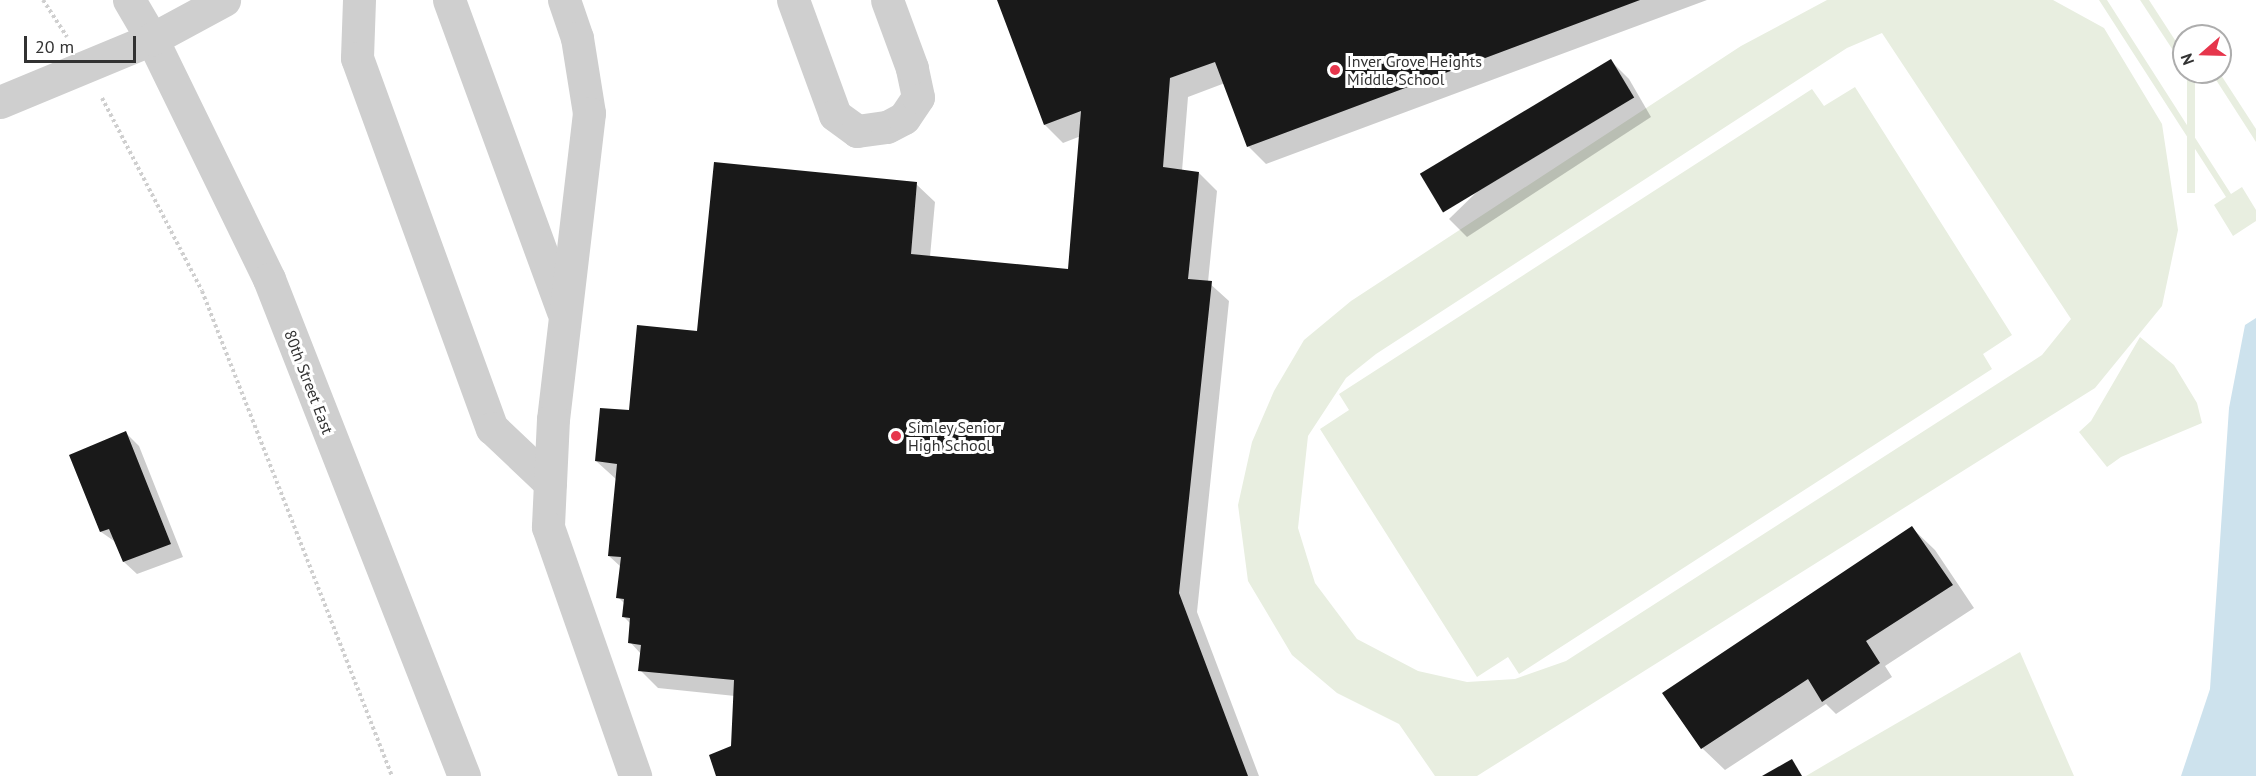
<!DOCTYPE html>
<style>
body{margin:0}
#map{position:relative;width:2256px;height:776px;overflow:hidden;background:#fff;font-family:"PT Sans",sans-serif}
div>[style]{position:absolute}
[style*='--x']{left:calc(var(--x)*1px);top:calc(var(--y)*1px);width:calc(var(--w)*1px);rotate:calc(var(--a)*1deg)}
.green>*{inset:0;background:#e8eee0;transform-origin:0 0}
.water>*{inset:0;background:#cde2ed}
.shadow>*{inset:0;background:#0003}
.building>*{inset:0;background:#191919;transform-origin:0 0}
.path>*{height:4px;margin-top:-2px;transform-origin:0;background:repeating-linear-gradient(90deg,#cfcfcf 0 3px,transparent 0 6px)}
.minor>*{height:33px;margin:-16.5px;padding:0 16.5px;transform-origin:16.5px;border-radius:16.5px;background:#cfcfcf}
.dots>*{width:16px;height:16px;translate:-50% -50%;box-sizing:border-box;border:3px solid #fff;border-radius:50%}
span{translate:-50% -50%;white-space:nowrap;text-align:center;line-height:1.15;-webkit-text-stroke:6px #fff;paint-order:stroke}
.poi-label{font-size:16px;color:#323232}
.left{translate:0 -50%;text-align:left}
.street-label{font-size:16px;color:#323232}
.north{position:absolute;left:2172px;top:24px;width:60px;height:60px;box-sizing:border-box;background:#fff;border:2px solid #adadad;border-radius:50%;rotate:250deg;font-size:16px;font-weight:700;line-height:24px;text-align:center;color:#323232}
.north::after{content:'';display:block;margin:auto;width:21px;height:27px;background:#e6364c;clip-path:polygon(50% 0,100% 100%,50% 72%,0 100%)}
.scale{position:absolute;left:24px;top:36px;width:112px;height:27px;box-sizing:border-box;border:3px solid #323232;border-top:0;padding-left:8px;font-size:18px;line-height:21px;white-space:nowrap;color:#323232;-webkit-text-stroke:4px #fff;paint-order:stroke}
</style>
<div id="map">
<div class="green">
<i style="clip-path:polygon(evenodd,1827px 0,2053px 0,2104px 28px,2162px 124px,2178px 230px,2162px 306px,2095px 388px,1477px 776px,1435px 776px,1399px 724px,1337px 693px,1292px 655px,1248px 581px,1238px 505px,1252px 442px,1274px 391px,1304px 340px,1351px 301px,1741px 46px,1827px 0,1882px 33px,2071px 319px,2042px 355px,1566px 661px,1515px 679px,1467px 682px,1418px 671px,1357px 639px,1315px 583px,1298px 528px,1308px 436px,1346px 378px,1376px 354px,1847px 48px,1882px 33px)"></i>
<i style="clip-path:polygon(2099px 0,2107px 0,2231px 194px,2242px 187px,2256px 210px,2256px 221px,2233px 236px,2214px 205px,2226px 197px)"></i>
<i style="clip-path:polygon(2140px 0,2149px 0,2184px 54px,2184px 67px)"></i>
<i style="left:2187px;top:72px;width:8px;height:121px"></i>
<i style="clip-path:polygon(2211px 72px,2219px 72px,2256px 129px,2256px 142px)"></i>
<i style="clip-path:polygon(1855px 87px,2012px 335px,1983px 354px,1992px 369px,1519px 674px,1508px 657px,1477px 677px,1320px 429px,1349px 410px,1339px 394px,1812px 89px,1824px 106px)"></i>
<i style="clip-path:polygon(2140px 337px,2174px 365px,2197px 403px,2202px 423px,2121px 457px,2107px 467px,2079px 432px,2091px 421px)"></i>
<i style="clip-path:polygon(2020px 652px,2074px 776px,1806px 776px,1828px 763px)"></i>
</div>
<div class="water">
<i style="clip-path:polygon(2256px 318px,2256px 776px,2181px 776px,2210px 689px,2229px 408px,2245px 325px)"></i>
</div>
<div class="shadow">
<i style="clip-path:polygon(998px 0,1707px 0,1266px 164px,1248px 146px,1225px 83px,1188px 97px,1182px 171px,1199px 173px,1217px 191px,1208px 282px,1229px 301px,1197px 612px,1259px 776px,718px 776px,733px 747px,735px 696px,658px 688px,640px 670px,641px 654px,630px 642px,631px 624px,624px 617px,625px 604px,618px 597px,621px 567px,609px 556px,617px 480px,596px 461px,699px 332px,916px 184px,935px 202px,930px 257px,1069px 271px,1081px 136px,1063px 143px,1045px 125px)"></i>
<i style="clip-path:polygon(1611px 61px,1629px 79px,1651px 117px,1467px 237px,1449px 219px)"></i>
<i style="clip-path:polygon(126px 433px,139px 446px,183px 557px,137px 574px,124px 562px,117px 543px,101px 532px,71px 456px)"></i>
<i style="clip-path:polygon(1912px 528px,1935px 550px,1974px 608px,1885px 666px,1892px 677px,1836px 714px,1826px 704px,1725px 770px,1702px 748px)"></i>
</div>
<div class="building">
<i style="clip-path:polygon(997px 0,1640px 0,1247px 147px,1215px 62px,1170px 78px,1163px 167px,1199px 172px,1188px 279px,1212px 281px,1179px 593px,1248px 776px,716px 776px,709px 755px,731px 746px,734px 680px,638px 671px,641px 645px,628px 643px,630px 618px,622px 617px,624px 599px,616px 598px,621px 557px,608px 556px,617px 464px,595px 461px,600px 408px,629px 410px,637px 325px,697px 331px,714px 162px,917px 182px,911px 254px,1068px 269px,1081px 111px,1044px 125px)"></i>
<i style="left:1611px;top:59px;width:45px;height:223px;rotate:59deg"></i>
<i style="clip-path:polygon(126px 431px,171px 544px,123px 562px,109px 529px,100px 532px,69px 455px)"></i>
<i style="clip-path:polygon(1912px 526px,1953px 585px,1866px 641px,1880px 663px,1822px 702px,1808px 679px,1701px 749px,1662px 693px)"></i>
<i style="clip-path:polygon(1792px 759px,1802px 776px,1762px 776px)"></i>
</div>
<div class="path">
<i style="--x:43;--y:0;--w:44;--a:57"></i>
<i style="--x:102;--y:98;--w:217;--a:62.6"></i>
<i style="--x:202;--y:291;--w:521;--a:68.61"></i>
</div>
<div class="minor">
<i style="--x:129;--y:0;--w:45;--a:59.5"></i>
<i style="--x:152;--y:39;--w:267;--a:64"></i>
<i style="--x:269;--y:279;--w:534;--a:68.58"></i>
<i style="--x:359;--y:0;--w:58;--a:92"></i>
<i style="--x:357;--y:58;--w:394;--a:70"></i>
<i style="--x:492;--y:428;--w:80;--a:43.5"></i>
<i style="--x:449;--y:0;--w:331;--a:69.9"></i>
<i style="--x:564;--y:0;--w:40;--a:71.1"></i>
<i style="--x:577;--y:38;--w:76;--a:80.9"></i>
<i style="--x:589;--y:113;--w:308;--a:96.7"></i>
<i style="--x:553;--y:419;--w:108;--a:92.7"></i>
<i style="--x:548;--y:527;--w:264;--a:70.7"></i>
<i style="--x:793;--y:0;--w:122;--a:69.9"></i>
<i style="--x:835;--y:115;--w:27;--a:36"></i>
<i style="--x:857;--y:131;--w:30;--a:-8"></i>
<i style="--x:887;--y:127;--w:19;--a:-28"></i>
<i style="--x:904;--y:118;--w:25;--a:-56"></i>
<i style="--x:918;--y:97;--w:30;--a:-102"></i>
<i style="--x:912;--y:68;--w:72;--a:-110.2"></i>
<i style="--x:0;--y:102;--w:165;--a:-22.5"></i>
<i style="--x:152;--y:39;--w:82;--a:-28.4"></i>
</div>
<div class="dots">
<i style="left:1335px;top:70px;background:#e6364c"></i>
<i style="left:896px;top:436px;background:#e6364c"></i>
</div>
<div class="poi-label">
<span class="left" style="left:1347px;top:70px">Inver Grove Heights<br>Middle School</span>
<span class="left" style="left:908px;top:436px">Simley Senior<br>High School</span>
</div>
<div class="street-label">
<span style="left:309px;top:382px;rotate:69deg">80th Street East</span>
</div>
<div class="north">N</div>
<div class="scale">20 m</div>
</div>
